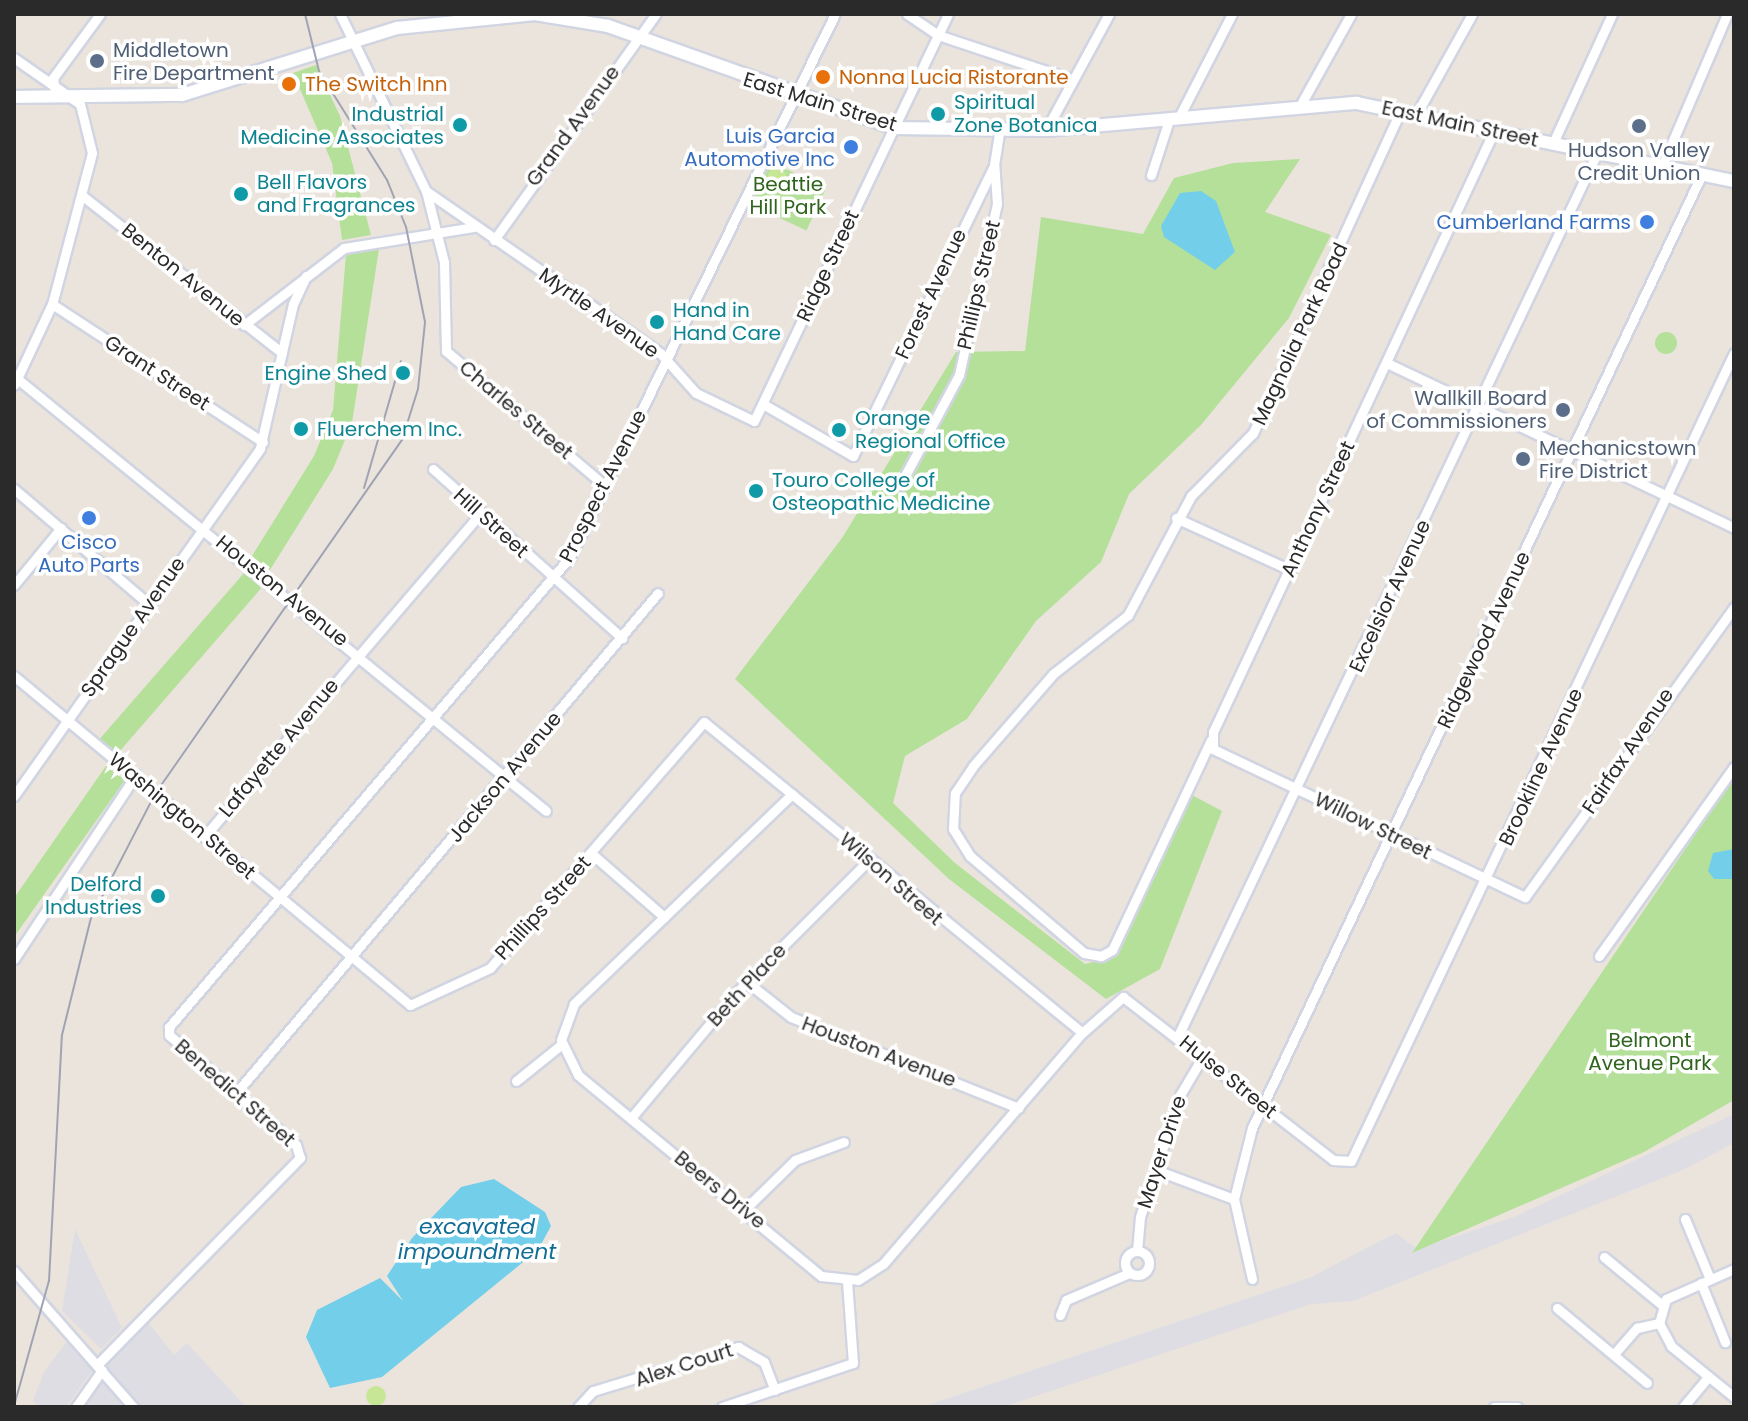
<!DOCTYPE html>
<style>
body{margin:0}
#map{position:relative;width:1748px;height:1421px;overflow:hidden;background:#ebe4dc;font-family:Poppins,sans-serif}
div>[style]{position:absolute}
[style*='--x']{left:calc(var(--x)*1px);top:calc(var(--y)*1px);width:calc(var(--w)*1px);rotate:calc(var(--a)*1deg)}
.industrial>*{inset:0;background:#dedde4}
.green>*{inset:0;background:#b5e09a;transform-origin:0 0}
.round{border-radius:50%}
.pitch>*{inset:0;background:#c8e796}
.water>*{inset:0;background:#73ceea}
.roads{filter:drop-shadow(2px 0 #d1d5e2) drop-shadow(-2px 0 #d1d5e2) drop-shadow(0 2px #d1d5e2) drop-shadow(0 -2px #d1d5e2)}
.street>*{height:9px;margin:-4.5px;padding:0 4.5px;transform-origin:4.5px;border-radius:4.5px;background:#fff}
.street>.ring{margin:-4.5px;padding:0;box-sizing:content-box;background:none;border:9px solid #fff;border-radius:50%}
.secondary>*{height:12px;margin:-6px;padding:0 6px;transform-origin:6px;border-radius:6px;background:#fff}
.rail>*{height:2px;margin:-1px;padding:0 1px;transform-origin:1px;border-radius:1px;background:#9fa3b3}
.dots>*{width:22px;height:22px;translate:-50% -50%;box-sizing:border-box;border:4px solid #fff;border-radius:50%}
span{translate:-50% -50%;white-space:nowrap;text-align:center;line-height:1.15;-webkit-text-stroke:7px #fff;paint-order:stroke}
.service-label{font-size:20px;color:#4e5e75}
.left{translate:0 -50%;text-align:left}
.right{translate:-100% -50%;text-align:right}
.food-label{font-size:20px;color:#c56008}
.street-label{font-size:20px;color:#2a2a2a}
.culture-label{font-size:20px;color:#0d838f}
.shop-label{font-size:20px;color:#366cbe}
.park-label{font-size:20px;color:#2e641c}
.water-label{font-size:22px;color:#126d96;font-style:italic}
.frame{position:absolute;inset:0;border:16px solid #2a2a2a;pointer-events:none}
</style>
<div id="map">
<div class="industrial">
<i style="clip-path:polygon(1734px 1114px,1734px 1143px,1683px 1170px,1353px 1301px,1311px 1304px,1003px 1407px,922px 1407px,1309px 1278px,1396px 1233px,1417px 1249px,1514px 1217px)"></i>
<i style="clip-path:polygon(75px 1229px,122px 1328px,101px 1349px,62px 1311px)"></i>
<i style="clip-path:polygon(148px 1322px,174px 1355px,187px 1343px,246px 1407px,140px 1407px,106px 1365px)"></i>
<i style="clip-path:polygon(68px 1340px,94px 1368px,66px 1407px,40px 1407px,33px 1401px,44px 1372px)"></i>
<i style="clip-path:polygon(102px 1378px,125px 1407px,82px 1407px)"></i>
</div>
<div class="green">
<i style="clip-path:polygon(316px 65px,340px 116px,371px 235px,342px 240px,332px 163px,293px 73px)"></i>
<i style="clip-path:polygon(1300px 159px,1265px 212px,1331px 235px,1289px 318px,1201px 425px,1129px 494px,1101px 562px,1036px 621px,967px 719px,905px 756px,893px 803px,955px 863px,1085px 964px,1118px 956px,1190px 794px,1222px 811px,1160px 969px,1106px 999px,949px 879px,735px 679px,842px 538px,956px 352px,1025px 351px,1041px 217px,1143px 234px,1174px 178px,1233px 163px)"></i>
<i style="left:771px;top:162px;width:61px;height:47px;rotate:25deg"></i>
<i style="clip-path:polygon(379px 249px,352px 423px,333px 469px,270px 570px,252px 556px,314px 456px,333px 410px,346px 254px)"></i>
<i class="round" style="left:1655px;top:332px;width:22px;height:22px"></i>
<i style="left:244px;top:573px;width:23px;height:221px;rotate:41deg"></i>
<i style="clip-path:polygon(106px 766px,125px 780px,14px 937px,14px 898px)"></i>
<i style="clip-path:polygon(1734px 777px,1734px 1100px,1644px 1152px,1412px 1253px)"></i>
</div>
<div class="pitch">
<i class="round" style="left:768px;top:168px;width:18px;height:18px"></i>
<i class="round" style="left:366px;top:1386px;width:20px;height:20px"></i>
</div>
<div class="water">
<i style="clip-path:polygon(1201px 191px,1216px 201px,1235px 252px,1215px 270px,1164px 237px,1161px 226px,1180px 193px)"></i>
<i style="clip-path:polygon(1734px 849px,1734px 879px,1714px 879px,1708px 871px,1713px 853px)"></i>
<i style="clip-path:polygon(494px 1179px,545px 1212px,551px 1226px,538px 1250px,382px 1377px,330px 1388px,306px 1337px,317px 1310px,380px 1278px,403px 1301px,387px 1276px,412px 1238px,461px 1187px)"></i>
</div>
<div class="roads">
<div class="street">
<i style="--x:340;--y:14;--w:197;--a:64.1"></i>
<i style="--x:426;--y:191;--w:73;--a:75.8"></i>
<i style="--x:444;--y:262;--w:89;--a:88.7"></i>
<i style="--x:446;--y:351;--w:209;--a:40.3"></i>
<i style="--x:907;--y:14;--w:37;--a:34"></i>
<i style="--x:938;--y:35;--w:139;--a:18.4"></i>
<i style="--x:14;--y:58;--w:80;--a:34.9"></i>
<i style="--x:80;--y:104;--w:50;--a:76.2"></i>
<i style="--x:92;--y:153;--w:156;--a:104.8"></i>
<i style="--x:52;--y:304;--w:89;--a:115.1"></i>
<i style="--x:55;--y:91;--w:13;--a:-99"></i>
<i style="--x:53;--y:78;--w:79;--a:-53.7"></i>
<i style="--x:1301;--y:104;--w:103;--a:-60.9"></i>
<i style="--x:1417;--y:113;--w:113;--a:-60.9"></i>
<i style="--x:1178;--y:119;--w:118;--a:-62.8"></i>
<i style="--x:1046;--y:130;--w:132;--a:-61.5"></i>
<i style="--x:1494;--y:131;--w:663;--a:115.06"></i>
<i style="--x:1213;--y:732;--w:17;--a:90"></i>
<i style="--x:1213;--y:749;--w:345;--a:25.4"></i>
<i style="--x:1525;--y:897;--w:357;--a:-54.2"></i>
<i style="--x:1553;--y:143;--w:142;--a:-65.4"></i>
<i style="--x:1662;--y:166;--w:165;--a:-66.8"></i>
<i style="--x:1151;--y:175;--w:58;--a:-71.9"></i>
<i style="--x:426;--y:191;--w:286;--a:34.7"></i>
<i style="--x:661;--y:354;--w:52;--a:48.1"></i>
<i style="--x:696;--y:393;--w:64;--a:25.8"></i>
<i style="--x:754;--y:421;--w:451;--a:-64.5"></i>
<i style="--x:84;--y:197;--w:252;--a:38.2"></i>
<i style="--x:494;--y:240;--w:278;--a:-54.4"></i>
<i style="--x:52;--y:304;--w:252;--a:33.2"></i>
<i style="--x:244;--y:325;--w:126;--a:-37.6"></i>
<i style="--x:344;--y:248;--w:131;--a:-9.2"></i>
<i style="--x:1387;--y:363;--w:384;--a:25.4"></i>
<i style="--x:14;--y:376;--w:687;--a:39.27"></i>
<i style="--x:763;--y:404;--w:104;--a:30"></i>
<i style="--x:853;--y:456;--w:323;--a:-64.1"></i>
<i style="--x:994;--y:165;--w:33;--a:-81"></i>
<i style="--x:433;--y:469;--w:254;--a:41.8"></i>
<i style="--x:900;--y:485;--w:125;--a:-61.8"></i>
<i style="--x:959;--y:375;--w:175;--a:-77.5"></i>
<i style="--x:997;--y:204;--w:39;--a:-94"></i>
<i style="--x:14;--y:489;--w:179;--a:40.5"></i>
<i style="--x:1176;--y:518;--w:125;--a:24.5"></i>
<i style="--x:14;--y:585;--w:74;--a:-50.5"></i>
<i style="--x:14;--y:676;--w:515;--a:39.72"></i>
<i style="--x:410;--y:1005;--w:88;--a:-24.8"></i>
<i style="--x:490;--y:968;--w:326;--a:-49"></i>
<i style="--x:704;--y:722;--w:489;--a:39.4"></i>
<i style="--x:1211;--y:740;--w:232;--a:115.2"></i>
<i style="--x:1112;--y:950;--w:13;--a:151"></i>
<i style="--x:1101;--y:956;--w:17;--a:-170"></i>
<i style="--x:1084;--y:953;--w:150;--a:-139.6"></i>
<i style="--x:970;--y:856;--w:32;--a:-122"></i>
<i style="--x:953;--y:829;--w:36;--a:-87"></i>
<i style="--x:955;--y:793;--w:32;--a:-56"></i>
<i style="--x:973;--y:766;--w:122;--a:-49"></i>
<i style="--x:1053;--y:674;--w:95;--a:-38.2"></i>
<i style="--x:1128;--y:615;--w:135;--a:-62.1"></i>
<i style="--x:1191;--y:496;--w:88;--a:-45.5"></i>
<i style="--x:1253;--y:433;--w:355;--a:-65.4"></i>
<i style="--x:792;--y:794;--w:303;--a:136.1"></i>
<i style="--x:574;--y:1004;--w:38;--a:110"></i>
<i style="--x:561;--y:1040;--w:39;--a:64"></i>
<i style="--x:578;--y:1075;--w:315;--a:39.6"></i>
<i style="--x:821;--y:1276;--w:37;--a:6"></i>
<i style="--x:858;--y:1280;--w:30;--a:-33"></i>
<i style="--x:883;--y:1264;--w:305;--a:-49.3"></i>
<i style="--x:1082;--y:1033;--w:55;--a:-41.3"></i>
<i style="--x:1123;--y:997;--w:266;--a:37.8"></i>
<i style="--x:1333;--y:1160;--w:18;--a:3"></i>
<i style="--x:1351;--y:1161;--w:894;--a:-64.64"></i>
<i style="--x:14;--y:796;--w:426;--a:-54.7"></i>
<i style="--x:260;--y:448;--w:148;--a:-77.1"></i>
<i style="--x:293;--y:304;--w:31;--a:-65"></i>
<i style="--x:204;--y:837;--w:425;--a:-49.5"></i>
<i style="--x:592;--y:854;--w:96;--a:41.2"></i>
<i style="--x:1599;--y:956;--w:232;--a:-54.5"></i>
<i style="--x:14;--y:959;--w:221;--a:-56.5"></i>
<i style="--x:747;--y:982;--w:56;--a:38.5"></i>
<i style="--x:791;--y:1017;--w:245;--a:21.8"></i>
<i style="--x:1178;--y:1036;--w:977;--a:-64.61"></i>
<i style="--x:516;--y:1081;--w:59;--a:-38.8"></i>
<i style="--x:236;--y:1093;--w:654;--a:-49.84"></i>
<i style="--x:631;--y:1118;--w:158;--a:-50.1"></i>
<i style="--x:732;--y:997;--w:195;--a:-45"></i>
<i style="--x:1156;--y:1170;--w:83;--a:20.4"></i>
<i style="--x:745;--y:1209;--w:70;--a:-44.4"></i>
<i style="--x:795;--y:1160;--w:52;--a:-20.2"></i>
<i style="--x:1685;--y:1219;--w:65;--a:67.4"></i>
<i class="ring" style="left:1125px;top:1251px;width:15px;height:15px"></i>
<i style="--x:1137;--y:1251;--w:34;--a:-85"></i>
<i style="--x:1140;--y:1217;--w:128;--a:-71.8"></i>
<i style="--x:1180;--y:1095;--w:43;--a:-59.3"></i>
<i style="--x:1604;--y:1257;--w:75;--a:39.6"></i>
<i style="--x:1734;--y:1269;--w:74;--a:156.2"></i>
<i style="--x:1666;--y:1299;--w:25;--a:106"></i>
<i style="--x:1659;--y:1323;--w:26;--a:62"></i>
<i style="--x:1671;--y:1346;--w:81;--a:39"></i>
<i style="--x:14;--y:1271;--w:181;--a:48.8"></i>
<i style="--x:1252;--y:1279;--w:82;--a:-102.7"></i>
<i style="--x:1234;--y:1199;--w:73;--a:-75.8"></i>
<i style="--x:1252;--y:1128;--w:1055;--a:-64.75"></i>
<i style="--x:1701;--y:1283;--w:64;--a:67.9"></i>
<i style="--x:1557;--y:1308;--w:117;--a:39.8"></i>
<i style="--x:1060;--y:1315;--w:16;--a:-68"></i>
<i style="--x:1066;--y:1300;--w:69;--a:-23.2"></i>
<i style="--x:1614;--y:1354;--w:35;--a:-49"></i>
<i style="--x:1637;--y:1328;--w:23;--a:-13"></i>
<i style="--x:98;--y:1364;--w:289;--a:-45.6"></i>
<i style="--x:300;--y:1158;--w:14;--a:-107"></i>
<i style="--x:296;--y:1145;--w:168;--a:-139.1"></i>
<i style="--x:169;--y:1035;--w:8;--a:-90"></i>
<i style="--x:169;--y:1027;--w:618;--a:-49.53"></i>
<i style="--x:570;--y:557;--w:604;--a:-63.99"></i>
<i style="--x:76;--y:1407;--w:45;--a:-54.9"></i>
<i style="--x:578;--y:1407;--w:22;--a:-47"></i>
<i style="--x:593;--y:1391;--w:152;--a:-16.9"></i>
<i style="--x:738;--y:1347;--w:30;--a:30"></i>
<i style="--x:764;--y:1362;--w:30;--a:69"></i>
<i style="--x:722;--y:1407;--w:138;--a:-18.6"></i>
<i style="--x:853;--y:1363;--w:82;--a:-94.2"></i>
<i style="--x:1494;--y:1407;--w:23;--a:0"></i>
<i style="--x:1683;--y:1407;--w:39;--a:-50"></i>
</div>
<div class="secondary">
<i style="--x:14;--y:97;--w:168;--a:-0.7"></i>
<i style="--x:182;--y:95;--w:225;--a:-17.3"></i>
<i style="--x:397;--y:28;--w:139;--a:-5.8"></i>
<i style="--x:535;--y:14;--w:74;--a:9.3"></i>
<i style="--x:608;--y:26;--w:304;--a:19.6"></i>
<i style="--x:894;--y:128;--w:152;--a:0.8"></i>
<i style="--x:1046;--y:130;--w:312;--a:-5"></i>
<i style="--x:1357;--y:103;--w:385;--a:11.7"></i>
</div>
</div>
<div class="rail">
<i style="--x:364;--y:488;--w:132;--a:-73.8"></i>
<i style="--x:14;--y:1406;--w:130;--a:-74.4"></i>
<i style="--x:49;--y:1281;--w:246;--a:-87"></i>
<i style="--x:62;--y:1035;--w:121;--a:-76.1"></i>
<i style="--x:91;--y:918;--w:140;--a:-62.7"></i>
<i style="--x:155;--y:794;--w:432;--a:-55.1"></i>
<i style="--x:402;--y:440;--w:53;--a:-72.6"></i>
<i style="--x:418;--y:389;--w:67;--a:-84"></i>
<i style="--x:425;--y:322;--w:97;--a:-101.3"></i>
<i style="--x:406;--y:227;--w:51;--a:-112"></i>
<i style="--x:387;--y:180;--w:128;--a:-122"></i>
<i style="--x:319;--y:71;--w:59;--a:-103.8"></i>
</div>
<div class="dots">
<i style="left:97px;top:61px;background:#5c6f8a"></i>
<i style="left:823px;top:77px;background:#e8710a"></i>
<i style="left:289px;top:84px;background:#e8710a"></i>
<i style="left:938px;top:114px;background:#0f9aa8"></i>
<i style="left:460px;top:125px;background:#0f9aa8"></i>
<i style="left:1639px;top:126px;background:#5c6f8a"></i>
<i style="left:851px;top:147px;background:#3f7fe0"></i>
<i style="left:241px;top:194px;background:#0f9aa8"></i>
<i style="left:1647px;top:222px;background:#3f7fe0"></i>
<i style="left:657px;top:322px;background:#0f9aa8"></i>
<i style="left:403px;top:373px;background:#0f9aa8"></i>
<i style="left:1563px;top:410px;background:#5c6f8a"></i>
<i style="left:301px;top:429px;background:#0f9aa8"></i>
<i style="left:839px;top:430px;background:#0f9aa8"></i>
<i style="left:1523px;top:459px;background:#5c6f8a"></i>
<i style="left:756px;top:491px;background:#0f9aa8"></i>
<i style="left:89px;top:518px;background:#3f7fe0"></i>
<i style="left:158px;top:896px;background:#0f9aa8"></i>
</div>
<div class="service-label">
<span class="left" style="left:113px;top:62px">Middletown<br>Fire Department</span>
<span style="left:1639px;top:162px">Hudson Valley<br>Credit Union</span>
<span class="right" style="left:1547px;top:410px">Wallkill Board<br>of Commissioners</span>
<span class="left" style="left:1539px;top:460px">Mechanicstown<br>Fire District</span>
</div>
<div class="food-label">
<span class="left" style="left:839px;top:77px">Nonna Lucia Ristorante</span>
<span class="left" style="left:305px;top:84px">The Switch Inn</span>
</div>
<div class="street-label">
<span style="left:820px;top:102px;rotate:17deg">East Main Street</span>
<span style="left:1460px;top:124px;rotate:12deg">East Main Street</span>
<span style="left:573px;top:126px;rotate:-54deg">Grand Avenue</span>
<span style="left:828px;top:266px;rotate:-65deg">Ridge Street</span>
<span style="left:183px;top:275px;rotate:39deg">Benton Avenue</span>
<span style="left:979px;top:285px;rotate:-77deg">Phillips Street</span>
<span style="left:931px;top:294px;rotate:-65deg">Forest Avenue</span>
<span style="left:599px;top:313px;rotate:35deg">Myrtle Avenue</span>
<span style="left:1300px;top:334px;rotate:-65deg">Magnolia Park Road</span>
<span style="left:157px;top:373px;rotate:33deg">Grant Street</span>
<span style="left:516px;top:410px;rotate:40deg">Charles Street</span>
<span style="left:603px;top:486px;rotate:-63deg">Prospect Avenue</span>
<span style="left:1318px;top:509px;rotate:-65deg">Anthony Street</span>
<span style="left:491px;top:523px;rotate:42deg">Hill Street</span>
<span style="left:282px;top:591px;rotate:39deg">Houston Avenue</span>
<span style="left:1390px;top:596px;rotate:-65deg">Excelsior Avenue</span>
<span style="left:133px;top:627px;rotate:-55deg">Sprague Avenue</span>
<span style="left:1484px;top:640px;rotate:-65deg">Ridgewood Avenue</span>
<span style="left:279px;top:748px;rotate:-50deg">Lafayette Avenue</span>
<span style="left:1628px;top:751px;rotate:-56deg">Fairfax Avenue</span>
<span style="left:1541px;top:767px;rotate:-65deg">Brookline Avenue</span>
<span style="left:505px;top:777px;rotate:-50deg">Jackson Avenue</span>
<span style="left:182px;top:816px;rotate:40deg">Washington Street</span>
<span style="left:1373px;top:826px;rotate:26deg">Willow Street</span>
<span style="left:891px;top:879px;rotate:41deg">Wilson Street</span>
<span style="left:543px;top:908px;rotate:-48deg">Phillips Street</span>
<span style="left:747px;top:985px;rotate:-47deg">Beth Place</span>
<span style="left:879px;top:1052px;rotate:21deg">Houston Avenue</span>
<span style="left:1228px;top:1077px;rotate:39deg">Hulse Street</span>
<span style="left:235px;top:1093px;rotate:41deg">Benedict Street</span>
<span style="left:1162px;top:1152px;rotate:-72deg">Mayer Drive</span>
<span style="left:720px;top:1190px;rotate:39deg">Beers Drive</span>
<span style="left:684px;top:1365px;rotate:-18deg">Alex Court</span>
</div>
<div class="culture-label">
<span class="left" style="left:954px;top:114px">Spiritual<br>Zone Botanica</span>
<span class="right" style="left:444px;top:126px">Industrial<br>Medicine Associates</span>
<span class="left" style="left:257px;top:194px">Bell Flavors<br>and Fragrances</span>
<span class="left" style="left:673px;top:322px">Hand in<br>Hand Care</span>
<span class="right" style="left:387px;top:373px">Engine Shed</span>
<span class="left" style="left:855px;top:430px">Orange<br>Regional Office</span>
<span class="left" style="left:317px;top:429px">Fluerchem Inc.</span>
<span class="left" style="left:772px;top:492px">Touro College of<br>Osteopathic Medicine</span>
<span class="right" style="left:142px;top:896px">Delford<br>Industries</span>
</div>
<div class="shop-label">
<span class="right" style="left:835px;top:148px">Luis Garcia<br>Automotive Inc</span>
<span class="right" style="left:1631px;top:222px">Cumberland Farms</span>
<span style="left:89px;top:554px">Cisco<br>Auto Parts</span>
</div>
<div class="park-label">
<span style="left:788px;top:196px">Beattie<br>Hill Park</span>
<span style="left:1650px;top:1052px">Belmont<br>Avenue Park</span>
</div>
<div class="water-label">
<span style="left:477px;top:1239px">excavated<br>impoundment</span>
</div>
<div class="frame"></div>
</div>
